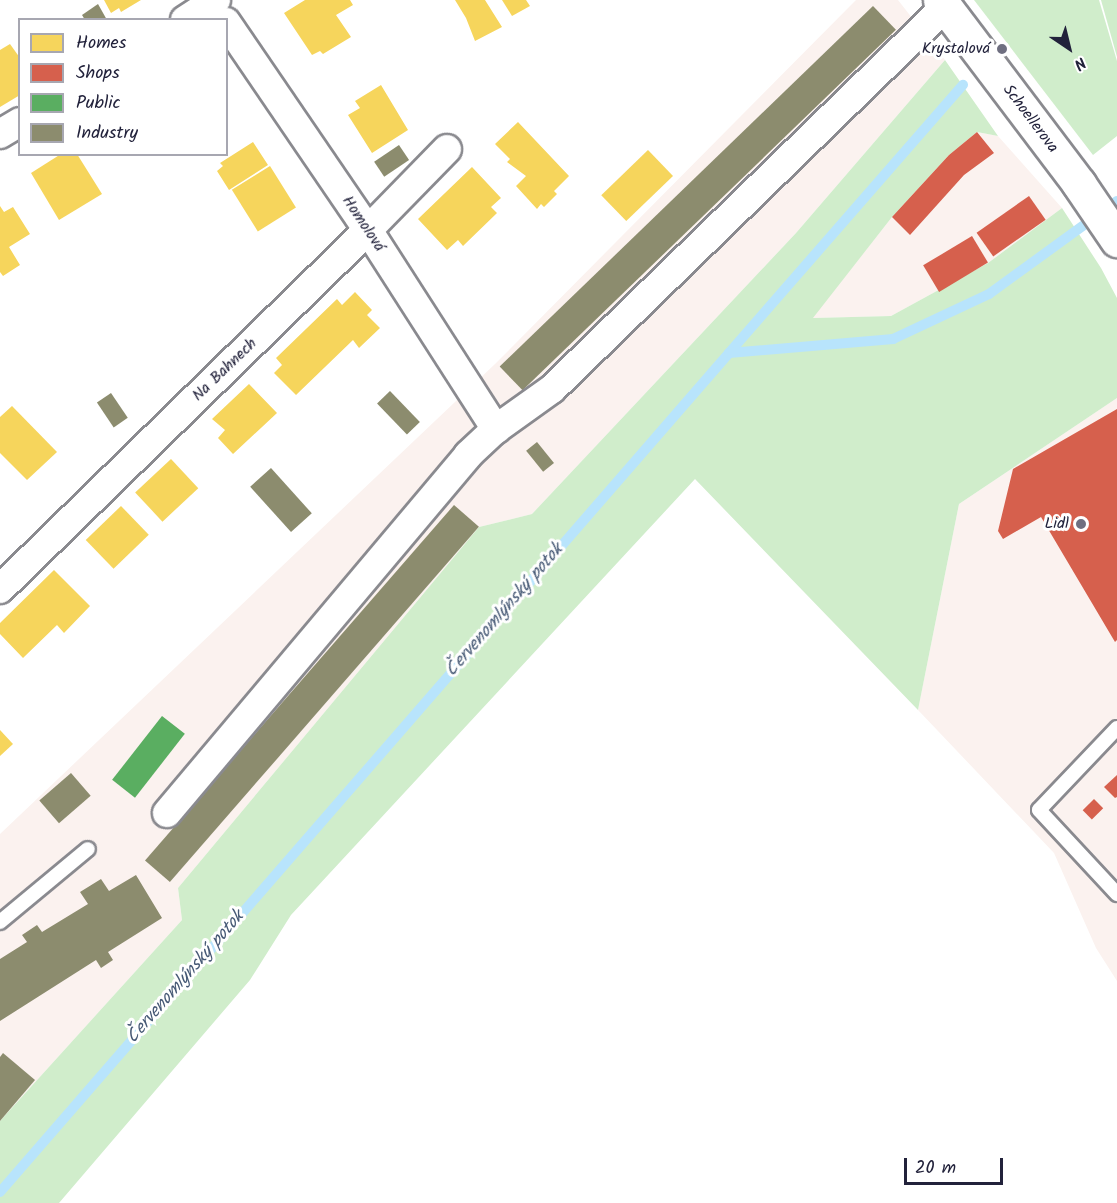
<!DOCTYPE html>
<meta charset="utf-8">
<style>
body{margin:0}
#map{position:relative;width:1117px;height:1203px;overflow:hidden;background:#fff;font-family:Kalam,sans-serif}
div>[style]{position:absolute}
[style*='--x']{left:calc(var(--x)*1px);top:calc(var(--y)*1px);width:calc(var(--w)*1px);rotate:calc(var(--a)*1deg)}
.built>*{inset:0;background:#fbf2ef}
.green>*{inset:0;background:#d0edcb}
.homes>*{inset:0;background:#f6d55c;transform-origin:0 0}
.shops>*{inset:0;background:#d6604d;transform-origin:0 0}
.public>*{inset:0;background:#5aae61;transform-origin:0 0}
.industry>*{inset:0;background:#8c8c6e;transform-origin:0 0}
.stream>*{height:10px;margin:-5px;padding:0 5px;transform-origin:5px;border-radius:5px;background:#b8e4fc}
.roads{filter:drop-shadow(2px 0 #8a8a8f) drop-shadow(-2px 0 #8a8a8f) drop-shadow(0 2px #8a8a8f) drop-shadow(0 -2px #8a8a8f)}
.service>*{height:14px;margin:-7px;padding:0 7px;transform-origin:7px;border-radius:7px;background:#fff}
.minor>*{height:28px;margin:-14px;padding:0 14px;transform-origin:14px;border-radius:14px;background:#fff}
.tertiary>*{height:33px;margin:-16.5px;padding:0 16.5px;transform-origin:16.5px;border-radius:16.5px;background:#fff}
.dots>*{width:16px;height:16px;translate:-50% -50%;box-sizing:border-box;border:3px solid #fff;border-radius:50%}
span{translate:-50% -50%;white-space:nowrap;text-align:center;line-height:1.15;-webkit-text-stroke:6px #fff;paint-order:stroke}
.poi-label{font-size:16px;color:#22223b}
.right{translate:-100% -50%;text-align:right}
.street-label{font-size:16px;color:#22223b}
.water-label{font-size:18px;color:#465975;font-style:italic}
.legend{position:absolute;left:18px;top:18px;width:210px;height:138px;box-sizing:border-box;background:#fff;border:2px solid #a7a7b1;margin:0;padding:8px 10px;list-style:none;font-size:18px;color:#22223b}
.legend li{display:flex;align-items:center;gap:12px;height:30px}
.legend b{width:30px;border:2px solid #a7a7b1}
.north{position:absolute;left:1039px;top:18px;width:60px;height:60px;-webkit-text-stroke:4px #fff;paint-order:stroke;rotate:145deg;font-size:16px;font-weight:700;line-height:24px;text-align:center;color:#22223b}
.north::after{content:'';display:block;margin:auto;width:21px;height:27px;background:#22223b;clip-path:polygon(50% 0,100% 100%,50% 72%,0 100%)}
.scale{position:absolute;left:904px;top:1158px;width:99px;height:27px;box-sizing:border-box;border:3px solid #22223b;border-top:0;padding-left:8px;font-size:18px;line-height:21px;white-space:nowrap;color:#22223b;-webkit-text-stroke:4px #fff;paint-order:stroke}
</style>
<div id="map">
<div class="built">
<i style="clip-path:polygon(856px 0,898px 0,945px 60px,796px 233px,532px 514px,479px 527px,178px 888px,182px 920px,0 1121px,0 834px,495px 364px)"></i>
<i style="clip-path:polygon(977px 132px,998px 136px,1062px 208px,988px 263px,891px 316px,812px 318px,892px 217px,949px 155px)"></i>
<i style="clip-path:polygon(1117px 398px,1117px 981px,1096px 948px,1054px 853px,918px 710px,959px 504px)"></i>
</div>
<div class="green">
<i style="clip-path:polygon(974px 0,1099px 0,1117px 61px,1117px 136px,1093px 155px)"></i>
<i style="clip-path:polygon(1101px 0,1117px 0,1117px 57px)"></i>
<i style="clip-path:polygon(945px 60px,998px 136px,977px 132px,949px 155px,892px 217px,813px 318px,891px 316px,988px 263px,1062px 208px,1101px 268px,1117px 298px,1117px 398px,959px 504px,918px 710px,695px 479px,291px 915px,250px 980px,59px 1203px,0 1203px,0 1121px,182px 920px,178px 888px,479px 527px,532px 514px,796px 233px)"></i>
</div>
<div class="homes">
<i style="clip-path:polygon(104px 0,141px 0,121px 12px,119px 8px,111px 13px)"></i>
<i style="clip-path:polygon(305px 0,350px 0,353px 5px,336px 15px,351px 37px,323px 54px,320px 51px,312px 55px,284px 13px)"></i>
<i style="clip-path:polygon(455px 0,485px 0,502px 27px,475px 41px,466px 18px)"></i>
<i style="clip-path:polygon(502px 0,526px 0,530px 6px,512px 16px)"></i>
<i style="clip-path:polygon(10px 44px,20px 58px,20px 95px,0 107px,0 50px)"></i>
<i style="clip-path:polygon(381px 85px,408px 130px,372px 153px,348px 115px,360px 108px,355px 101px)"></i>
<i style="clip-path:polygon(518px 122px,569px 176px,554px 191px,557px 194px,544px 207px,541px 204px,537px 209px,516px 186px,526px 176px,507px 162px,510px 159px,495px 144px)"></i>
<i style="clip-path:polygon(253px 142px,268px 165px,229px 190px,217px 171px,223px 166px,220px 163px)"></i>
<i style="left:648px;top:150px;width:36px;height:65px;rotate:46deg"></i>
<i style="clip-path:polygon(61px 154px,77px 154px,102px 194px,59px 220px,31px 173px)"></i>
<i style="left:270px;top:166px;width:49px;height:45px;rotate:58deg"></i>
<i style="clip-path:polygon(472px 167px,501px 198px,491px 207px,497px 213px,463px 246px,458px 240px,447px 250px,418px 219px)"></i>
<i style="clip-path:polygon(0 206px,4px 212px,13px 207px,30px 234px,9px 247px,20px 265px,3px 276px,0 272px)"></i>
<i style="clip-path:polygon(355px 292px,372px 310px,367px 315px,380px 328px,359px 348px,353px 340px,296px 395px,274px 373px,282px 365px,276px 358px,337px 299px,342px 305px)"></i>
<i style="clip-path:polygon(249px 384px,277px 413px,233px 454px,218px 438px,225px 430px,212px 419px)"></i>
<i style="clip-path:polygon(12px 406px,57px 452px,27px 480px,0 453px,0 417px)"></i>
<i style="left:171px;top:459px;width:40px;height:49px;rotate:47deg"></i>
<i style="left:121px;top:506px;width:40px;height:49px;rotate:46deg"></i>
<i style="clip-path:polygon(54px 570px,90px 606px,64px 633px,57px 625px,23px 658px,0 634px,0 623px)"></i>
<i style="clip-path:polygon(0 730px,13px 744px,0 756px)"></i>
</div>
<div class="shops">
<i style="clip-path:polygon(977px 132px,994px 153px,964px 175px,910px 235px,892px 217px,949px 155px)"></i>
<i style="left:1029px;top:196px;width:29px;height:64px;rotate:55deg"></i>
<i style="left:972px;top:236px;width:31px;height:57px;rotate:59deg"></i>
<i style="clip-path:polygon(1117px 409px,1117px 640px,1115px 642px,1041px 517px,1003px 539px,998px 531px,1013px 469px)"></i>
<i style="clip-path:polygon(1117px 775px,1117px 797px,1115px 798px,1104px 787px)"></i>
<i style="left:1094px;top:799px;width:13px;height:16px;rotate:45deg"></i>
</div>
<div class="public">
<i style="left:162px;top:716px;width:29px;height:81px;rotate:38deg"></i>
</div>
<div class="industry">
<i style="clip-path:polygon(98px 4px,107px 20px,85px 20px,82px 15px)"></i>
<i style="left:873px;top:6px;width:33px;height:519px;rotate:46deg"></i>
<i style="left:399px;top:145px;width:18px;height:30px;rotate:56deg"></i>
<i style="left:390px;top:391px;width:43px;height:18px;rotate:46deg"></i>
<i style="left:111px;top:393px;width:30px;height:17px;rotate:56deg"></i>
<i style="left:537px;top:442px;width:27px;height:14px;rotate:51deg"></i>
<i style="left:271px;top:468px;width:61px;height:28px;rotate:48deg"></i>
<i style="left:454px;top:505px;width:33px;height:471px;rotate:41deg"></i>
<i style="left:71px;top:773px;width:30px;height:42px;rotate:49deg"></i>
<i style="clip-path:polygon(136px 875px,162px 918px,108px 952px,113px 960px,101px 968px,96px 960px,0 1021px,0 959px,27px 942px,22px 935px,37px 925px,42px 932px,88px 904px,80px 892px,101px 879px,109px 891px)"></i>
<i style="clip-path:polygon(3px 1053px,35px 1080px,0 1121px,0 1057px)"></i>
</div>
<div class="stream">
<i style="--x:729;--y:353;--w:356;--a:-48.9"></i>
<i style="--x:0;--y:1192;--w:1111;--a:-49.01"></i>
<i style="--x:729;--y:353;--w:165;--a:-4.9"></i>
<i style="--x:893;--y:339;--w:106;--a:-25.1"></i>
<i style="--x:989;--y:294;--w:158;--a:-36"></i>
</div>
<div class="roads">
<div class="service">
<i style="--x:1117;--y:728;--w:113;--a:133.6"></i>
<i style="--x:1039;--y:810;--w:115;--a:47.1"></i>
<i style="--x:0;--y:922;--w:114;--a:-39.7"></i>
</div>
<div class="minor">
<i style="--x:185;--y:20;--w:37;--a:-33"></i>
<i style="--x:226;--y:22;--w:252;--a:55.7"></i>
<i style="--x:368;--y:230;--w:237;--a:57.3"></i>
<i style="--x:0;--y:134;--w:23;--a:-31"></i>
<i style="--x:0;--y:589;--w:514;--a:-44.29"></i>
<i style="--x:368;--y:230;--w:113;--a:-45.7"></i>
<i style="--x:167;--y:813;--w:468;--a:-49.9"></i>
<i style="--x:468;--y:455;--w:38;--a:-43"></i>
<i style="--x:496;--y:429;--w:69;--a:-35.5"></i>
<i style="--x:552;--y:389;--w:548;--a:-44.19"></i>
</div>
<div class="tertiary">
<i style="--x:940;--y:0;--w:231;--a:52.9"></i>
<i style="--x:1079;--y:184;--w:68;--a:55.8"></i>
</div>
</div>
<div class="dots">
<i style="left:1002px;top:49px;background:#6f6f80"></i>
<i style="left:1081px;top:524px;background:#6f6f80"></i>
</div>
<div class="poi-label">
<span class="right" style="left:990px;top:49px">Krystalová</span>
<span class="right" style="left:1069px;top:524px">Lidl</span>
</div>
<div class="street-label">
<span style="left:1030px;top:119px;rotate:53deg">Schoellerova</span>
<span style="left:363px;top:224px;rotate:56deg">Homolová</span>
<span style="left:225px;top:370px;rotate:-44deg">Na Bahnech</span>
</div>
<div class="water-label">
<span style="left:505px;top:611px;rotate:-49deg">Červenomlýnský potok</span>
<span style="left:186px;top:978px;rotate:-49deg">Červenomlýnský potok</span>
</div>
<ul class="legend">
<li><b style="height:16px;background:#f6d55c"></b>Homes</li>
<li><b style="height:16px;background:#d6604d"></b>Shops</li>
<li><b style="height:16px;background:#5aae61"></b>Public</li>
<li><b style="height:16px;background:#8c8c6e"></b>Industry</li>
</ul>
<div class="north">N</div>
<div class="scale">20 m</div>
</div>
